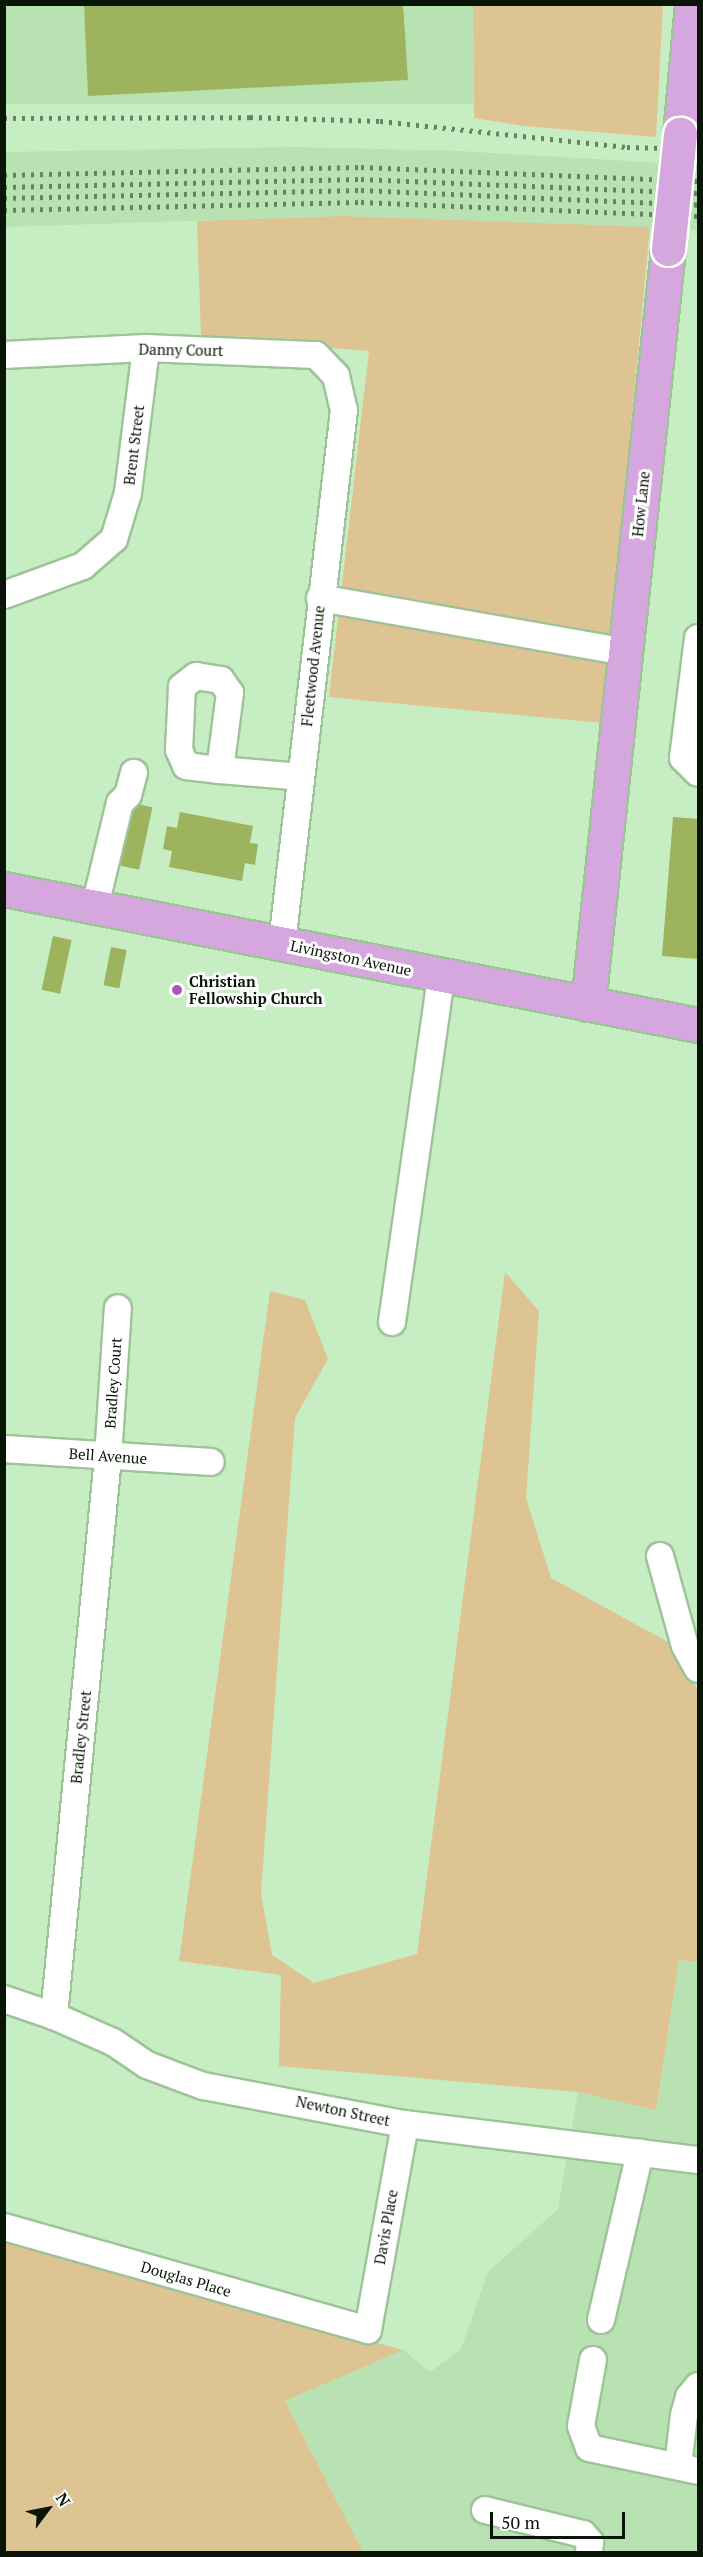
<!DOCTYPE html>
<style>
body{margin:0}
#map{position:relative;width:703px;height:2557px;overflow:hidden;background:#c7edc2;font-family:"PT Serif",serif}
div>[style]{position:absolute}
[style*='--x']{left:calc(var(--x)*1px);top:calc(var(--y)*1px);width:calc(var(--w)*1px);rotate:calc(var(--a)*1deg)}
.built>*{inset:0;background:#b8e2b1;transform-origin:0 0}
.green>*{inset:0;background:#dec393}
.building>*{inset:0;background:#9db35e;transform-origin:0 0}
.roads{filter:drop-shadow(2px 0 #9ec399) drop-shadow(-2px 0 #9ec399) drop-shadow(0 2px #9ec399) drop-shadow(0 -2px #9ec399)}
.minor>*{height:26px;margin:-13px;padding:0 13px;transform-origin:13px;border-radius:13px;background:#fff}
.major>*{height:33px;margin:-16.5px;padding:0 16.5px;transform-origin:16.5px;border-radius:16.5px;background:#d6a6de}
.rail>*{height:4.5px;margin-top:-2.25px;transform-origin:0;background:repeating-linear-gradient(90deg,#678164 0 3px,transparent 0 9px)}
.bridges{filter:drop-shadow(2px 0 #fff) drop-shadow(-2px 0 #fff) drop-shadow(0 2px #fff) drop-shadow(0 -2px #fff)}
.major-bridge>*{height:33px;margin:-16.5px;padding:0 16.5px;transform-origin:16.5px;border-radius:16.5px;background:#d6a6de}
.dots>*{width:16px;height:16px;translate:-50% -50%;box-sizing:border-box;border:3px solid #fff;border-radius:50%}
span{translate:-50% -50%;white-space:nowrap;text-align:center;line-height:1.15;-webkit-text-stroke:6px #fff;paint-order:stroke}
.street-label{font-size:15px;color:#081507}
.poi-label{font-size:15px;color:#081507;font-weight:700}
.left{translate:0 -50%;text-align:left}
.frame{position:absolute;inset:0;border:6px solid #081507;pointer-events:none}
.north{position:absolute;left:18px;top:2479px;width:60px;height:60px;-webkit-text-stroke:4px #fff;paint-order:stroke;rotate:58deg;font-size:16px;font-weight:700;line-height:24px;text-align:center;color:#081507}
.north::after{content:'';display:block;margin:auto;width:21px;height:27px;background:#081507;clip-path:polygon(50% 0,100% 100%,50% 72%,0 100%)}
.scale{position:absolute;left:490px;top:2512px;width:135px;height:27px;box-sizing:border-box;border:3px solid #081507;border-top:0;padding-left:8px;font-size:18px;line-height:21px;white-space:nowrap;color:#081507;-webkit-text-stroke:4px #fff;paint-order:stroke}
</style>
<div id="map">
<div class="built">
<i style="left:4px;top:5px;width:469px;height:99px"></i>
<i style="clip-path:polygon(294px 147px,458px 151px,698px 165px,698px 230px,342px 216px,5px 227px,4px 152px)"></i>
<i style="clip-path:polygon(679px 1960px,698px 1962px,698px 2552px,363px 2552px,285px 2401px,403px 2350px,430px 2372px,461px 2349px,488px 2272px,558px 2209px,578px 2092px,656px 2110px)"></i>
</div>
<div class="green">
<i style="clip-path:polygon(473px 5px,663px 5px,656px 137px,524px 126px,474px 118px)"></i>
<i style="clip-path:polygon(342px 216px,650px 227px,603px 723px,329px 697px,369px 351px,201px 338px,197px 221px)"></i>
<i style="clip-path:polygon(505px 1272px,539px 1311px,526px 1498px,551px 1578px,668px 1642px,698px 1690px,698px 1962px,679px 1960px,656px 2110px,578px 2092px,279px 2066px,281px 1975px,179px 1961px,270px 1291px,305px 1300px,328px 1359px,295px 1418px,261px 1893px,272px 1955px,314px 1983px,417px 1954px)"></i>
<i style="clip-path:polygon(4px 2241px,403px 2350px,285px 2401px,363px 2552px,5px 2552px)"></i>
</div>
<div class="building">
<i style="clip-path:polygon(84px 4px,403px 4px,408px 80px,88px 96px)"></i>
<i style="left:128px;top:802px;width:25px;height:64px;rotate:12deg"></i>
<i style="clip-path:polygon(180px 812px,253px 826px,250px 843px,258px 844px,255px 865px,245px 863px,242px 881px,169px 867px,172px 851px,163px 849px,167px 826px,177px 828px)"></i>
<i style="clip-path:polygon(673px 817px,698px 819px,698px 959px,662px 956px)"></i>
<i style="left:53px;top:936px;width:19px;height:55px;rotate:12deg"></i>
<i style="left:111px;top:947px;width:16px;height:39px;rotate:11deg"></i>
</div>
<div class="roads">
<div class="minor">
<i style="--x:4;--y:355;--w:142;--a:-2.8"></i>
<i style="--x:146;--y:348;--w:170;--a:2.4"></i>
<i style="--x:316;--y:355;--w:29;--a:46"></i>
<i style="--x:336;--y:376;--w:35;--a:77"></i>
<i style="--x:344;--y:410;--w:537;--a:96.63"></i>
<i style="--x:4;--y:595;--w:84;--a:-20.2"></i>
<i style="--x:83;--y:566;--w:41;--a:-41.1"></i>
<i style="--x:114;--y:539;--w:48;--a:-73.1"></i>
<i style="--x:128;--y:493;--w:146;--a:-82.9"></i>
<i style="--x:320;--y:598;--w:310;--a:10"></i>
<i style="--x:698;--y:638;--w:121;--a:97.1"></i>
<i style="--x:683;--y:758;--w:21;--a:45"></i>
<i style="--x:220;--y:770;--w:78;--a:-82.6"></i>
<i style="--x:230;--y:693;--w:16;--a:-125"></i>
<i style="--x:221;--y:680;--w:25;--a:-171"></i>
<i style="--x:196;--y:676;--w:18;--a:142"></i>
<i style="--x:182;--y:687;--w:63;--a:92.7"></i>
<i style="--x:179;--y:750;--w:17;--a:66"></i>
<i style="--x:186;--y:766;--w:34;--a:7"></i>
<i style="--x:220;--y:770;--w:81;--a:4.9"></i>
<i style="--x:95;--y:906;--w:106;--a:-76.4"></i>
<i style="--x:120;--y:803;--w:11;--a:-45"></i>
<i style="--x:128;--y:795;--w:23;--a:-75"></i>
<i style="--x:392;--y:1322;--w:349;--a:-81.9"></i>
<i style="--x:4;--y:1449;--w:207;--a:3.6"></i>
<i style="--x:660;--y:1556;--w:93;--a:74.5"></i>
<i style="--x:685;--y:1646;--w:26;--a:61"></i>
<i style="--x:4;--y:1999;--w:53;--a:18.8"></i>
<i style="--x:54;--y:2016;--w:64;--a:23.8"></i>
<i style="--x:113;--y:2042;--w:41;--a:34.1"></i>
<i style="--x:147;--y:2065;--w:60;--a:20.6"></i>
<i style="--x:203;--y:2086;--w:206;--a:10.7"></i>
<i style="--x:405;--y:2124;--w:295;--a:7"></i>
<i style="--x:54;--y:2016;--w:562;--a:-84.48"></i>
<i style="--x:108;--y:1457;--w:149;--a:-86.2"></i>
<i style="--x:4;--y:2227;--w:378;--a:15.8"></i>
<i style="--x:368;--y:2330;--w:209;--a:-79.8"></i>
<i style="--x:601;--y:2320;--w:172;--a:-76.9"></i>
<i style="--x:593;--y:2360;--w:67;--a:100.3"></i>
<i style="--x:581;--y:2426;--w:23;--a:70"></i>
<i style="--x:589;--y:2448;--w:111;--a:11.9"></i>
<i style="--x:678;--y:2466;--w:51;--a:-83.3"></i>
<i style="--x:684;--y:2415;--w:19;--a:-74"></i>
<i style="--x:689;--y:2397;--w:14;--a:-51"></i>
<i style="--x:485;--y:2510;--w:101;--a:13.8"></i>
<i style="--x:583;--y:2534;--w:11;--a:49"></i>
<i style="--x:590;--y:2542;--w:10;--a:96"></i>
</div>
<div class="major">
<i style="--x:680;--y:134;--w:131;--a:-84.7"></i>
<i style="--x:4;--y:889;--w:707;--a:11.09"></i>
<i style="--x:588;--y:1004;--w:759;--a:-83.95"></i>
</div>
</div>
<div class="rail">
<i style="--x:4;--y:118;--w:246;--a:-0.2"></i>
<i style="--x:250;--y:117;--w:130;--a:1.8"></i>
<i style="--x:380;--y:121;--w:248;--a:6"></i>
<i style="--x:627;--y:147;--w:71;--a:1.6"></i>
<i style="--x:4;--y:175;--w:357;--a:-1.3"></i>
<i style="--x:361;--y:167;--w:337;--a:2.4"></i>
<i style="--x:4;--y:187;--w:357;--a:-1.3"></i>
<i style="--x:361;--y:179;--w:337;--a:2.4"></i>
<i style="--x:4;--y:198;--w:357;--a:-1.3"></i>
<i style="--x:361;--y:190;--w:337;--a:2.5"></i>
<i style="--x:4;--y:210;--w:357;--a:-1.3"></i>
<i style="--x:361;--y:202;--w:337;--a:2.4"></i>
</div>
<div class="bridges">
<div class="major-bridge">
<i style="--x:668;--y:249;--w:116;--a:-84"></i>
</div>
</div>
<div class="dots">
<i style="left:177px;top:990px;background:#ae53be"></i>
</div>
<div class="street-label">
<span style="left:181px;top:350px;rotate:1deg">Danny Court</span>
<span style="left:134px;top:445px;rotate:-83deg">Brent Street</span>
<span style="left:641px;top:504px;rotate:-84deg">How Lane</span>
<span style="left:313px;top:666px;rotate:-84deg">Fleetwood Avenue</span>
<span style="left:351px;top:958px;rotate:12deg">Livingston Avenue</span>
<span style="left:113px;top:1383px;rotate:-86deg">Bradley Court</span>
<span style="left:108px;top:1456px;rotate:4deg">Bell Avenue</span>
<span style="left:81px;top:1737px;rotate:-84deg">Bradley Street</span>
<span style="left:343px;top:2111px;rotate:12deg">Newton Street</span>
<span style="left:386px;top:2227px;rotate:-80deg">Davis Place</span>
<span style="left:186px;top:2279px;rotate:16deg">Douglas Place</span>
</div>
<div class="poi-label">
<span class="left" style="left:189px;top:990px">Christian<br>Fellowship Church</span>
</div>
<div class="frame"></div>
<div class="north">N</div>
<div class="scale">50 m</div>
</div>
